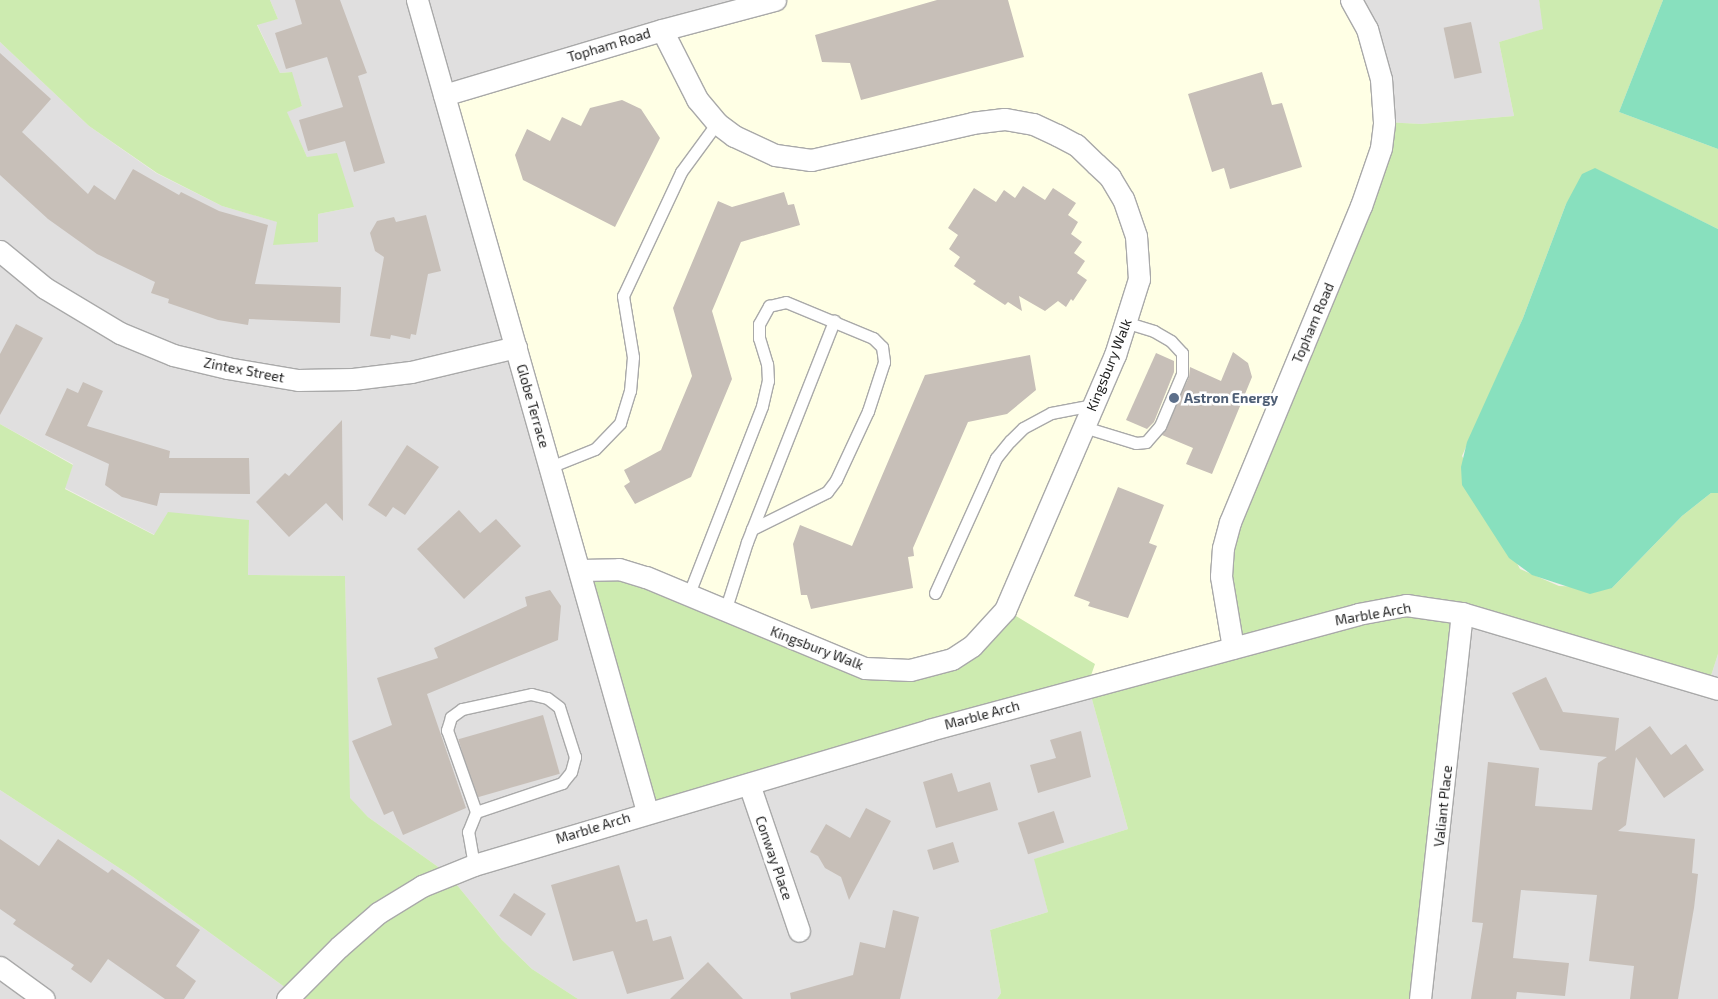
<!DOCTYPE html>
<style>
body{margin:0}
#map{position:relative;width:1718px;height:999px;overflow:hidden;background:#f2efe9;font-family:"Exo 2",sans-serif}
div>[style]{position:absolute}
[style*='--x']{left:calc(var(--x)*1px);top:calc(var(--y)*1px);width:calc(var(--w)*1px);rotate:calc(var(--a)*1deg)}
.residential>*{inset:0;background:#e0dfdf}
.education>*{inset:0;background:#ffffe5}
.grass>*{inset:0;background:#cdebb0}
.pitch>*{inset:0;background:#88e0be}
.building>*{inset:0;background:#c7bfb8;transform-origin:0 0}
.roads{filter:drop-shadow(1px 0 #a9a9a9) drop-shadow(-1px 0 #a9a9a9) drop-shadow(0 1px #a9a9a9) drop-shadow(0 -1px #a9a9a9)}
.lane>*{height:11px;margin:-5.5px;padding:0 5.5px;transform-origin:5.5px;border-radius:5.5px;background:#fff}
.street>*{height:21px;margin:-10.5px;padding:0 10.5px;transform-origin:10.5px;border-radius:10.5px;background:#fff}
.dots>*{width:14px;height:14px;translate:-50% -50%;box-sizing:border-box;border:2px solid #fff;border-radius:50%}
span{translate:-50% -50%;white-space:nowrap;text-align:center;line-height:1.15;-webkit-text-stroke:5px #fff;paint-order:stroke}
.street-label{font-size:14px;color:#222}
.service-label{font-size:14px;color:#4e5e75;font-weight:700}
.left{translate:0 -50%;text-align:left}
</style>
<div id="map">
<div class="residential">
<i style="clip-path:polygon(270px 0,778px 0,1088px 685px,1128px 829px,1035px 859px,1048px 912px,990px 930px,1001px 993px,997px 999px,578px 999px,532px 969px,502px 940px,448px 874px,368px 817px,349px 798px,345px 576px,248px 575px,249px 520px,155px 535px,65px 488px,73px 464px,0 424px,0 42px,89px 126px,156px 173px,222px 206px,278px 222px,274px 245px,318px 214px,354px 207px,307px 157px,286px 111px,302px 106px,291px 72px,280px 73px,257px 24px,278px 19px)"></i>
<i style="clip-path:polygon(1349px 0,1539px 0,1544px 29px,1499px 42px,1514px 116px,1421px 124px,1384px 122px)"></i>
<i style="clip-path:polygon(1463px 613px,1708px 685px,1718px 654px,1718px 999px,1421px 999px)"></i>
<i style="clip-path:polygon(0 790px,133px 877px,301px 999px,0 999px)"></i>
</div>
<div class="education">
<i style="clip-path:polygon(778px 0,1349px 0,1384px 122px,1231px 648px,1088px 685px,970px 644px,885px 668px,579px 570px,444px 95px)"></i>
</div>
<div class="grass">
<i style="clip-path:polygon(0 0,270px 0,278px 19px,257px 25px,280px 73px,292px 72px,302px 106px,287px 112px,307px 157px,337px 153px,354px 207px,318px 214px,318px 242px,273px 245px,277px 222px,222px 206px,157px 173px,89px 126px,0 42px)"></i>
<i style="clip-path:polygon(1539px 0,1663px 0,1619px 112px,1718px 149px,1718px 229px,1595px 169px,1566px 204px,1523px 318px,1462px 456px,1520px 569px,1559px 586px,1612px 588px,1682px 516px,1711px 493px,1718px 493px,1718px 654px,1708px 685px,1463px 613px,1421px 999px,997px 999px,1001px 993px,990px 930px,1048px 912px,1034px 859px,1128px 829px,1088px 685px,646px 811px,579px 570px,601px 566px,863px 665px,952px 657px,1003px 608px,1095px 664px,1088px 684px,1231px 648px,1221px 573px,1384px 122px,1421px 124px,1514px 116px,1499px 42px,1543px 29px)"></i>
<i style="clip-path:polygon(0 424px,73px 465px,65px 489px,154px 535px,168px 512px,249px 520px,248px 575px,345px 576px,350px 798px,368px 817px,448px 874px,502px 940px,532px 969px,578px 999px,301px 999px,133px 877px,0 790px)"></i>
</div>
<div class="pitch">
<i style="clip-path:polygon(1663px 0,1718px 0,1718px 149px,1619px 112px)"></i>
<i style="clip-path:polygon(1595px 168px,1718px 229px,1718px 493px,1711px 493px,1682px 516px,1612px 588px,1590px 594px,1532px 575px,1509px 558px,1462px 485px,1461px 467px,1467px 442px,1523px 318px,1566px 204px,1582px 174px)"></i>
</div>
<div class="building">
<i style="clip-path:polygon(295px 0,340px 0,367px 73px,358px 76px,385px 163px,354px 172px,345px 141px,308px 151px,299px 120px,343px 107px,327px 57px,286px 69px,275px 33px,302px 24px)"></i>
<i style="clip-path:polygon(937px 0,1008px 0,1024px 57px,861px 100px,850px 63px,822px 62px,815px 35px)"></i>
<i style="left:1471px;top:22px;width:52px;height:28px;rotate:78deg"></i>
<i style="clip-path:polygon(0 53px,51px 99px,22px 132px,88px 194px,94px 185px,115px 200px,133px 169px,179px 195px,181px 192px,219px 211px,268px 225px,255px 284px,341px 287px,340px 323px,249px 319px,248px 325px,218px 320px,168px 303px,169px 299px,151px 293px,155px 282px,97px 254px,48px 219px,0 175px)"></i>
<i style="clip-path:polygon(1262px 72px,1272px 105px,1282px 103px,1302px 167px,1230px 189px,1224px 168px,1212px 172px,1188px 94px)"></i>
<i style="clip-path:polygon(622px 100px,641px 109px,660px 138px,615px 227px,523px 180px,515px 155px,527px 129px,550px 141px,562px 117px,581px 126px,590px 108px)"></i>
<i style="clip-path:polygon(1023px 186px,1045px 200px,1053px 188px,1076px 203px,1068px 215px,1078px 222px,1071px 234px,1082px 242px,1074px 253px,1085px 261px,1077px 273px,1087px 280px,1073px 301px,1071px 299px,1066px 307px,1058px 301px,1045px 311px,1019px 296px,1022px 311px,1008px 302px,1005px 305px,973px 284px,976px 281px,954px 266px,960px 257px,949px 249px,958px 235px,948px 228px,974px 188px,996px 202px,1004px 190px,1015px 198px)"></i>
<i style="clip-path:polygon(784px 192px,788px 205px,794px 204px,800px 225px,741px 242px,712px 311px,732px 379px,691px 477px,635px 504px,624px 486px,630px 482px,624px 470px,661px 450px,692px 376px,673px 308px,718px 201px,732px 207px)"></i>
<i style="clip-path:polygon(426px 215px,441px 271px,428px 274px,416px 335px,411px 334px,410px 339px,391px 335px,390px 339px,370px 336px,384px 257px,375px 251px,370px 233px,377px 221px,394px 217px,396px 222px)"></i>
<i style="clip-path:polygon(16px 324px,43px 338px,0 415px,0 354px)"></i>
<i style="clip-path:polygon(1233px 352px,1248px 363px,1252px 377px,1212px 474px,1186px 464px,1193px 448px,1162px 435px,1189px 377px,1190px 367px,1221px 381px)"></i>
<i style="clip-path:polygon(1156px 353px,1174px 361px,1174px 372px,1154px 422px,1147px 429px,1126px 420px)"></i>
<i style="clip-path:polygon(1030px 355px,1036px 390px,1007px 414px,968px 422px,913px 548px,914px 556px,908px 557px,913px 588px,811px 609px,807px 595px,801px 595px,793px 544px,800px 525px,852px 546px,925px 375px)"></i>
<i style="clip-path:polygon(83px 382px,103px 391px,87px 426px,170px 451px,169px 458px,249px 458px,250px 494px,160px 493px,157px 506px,122px 497px,105px 485px,109px 464px,45px 435px,67px 388px,78px 393px)"></i>
<i style="clip-path:polygon(342px 420px,343px 521px,326px 503px,289px 537px,256px 502px,285px 473px,289px 476px)"></i>
<i style="clip-path:polygon(407px 445px,439px 467px,405px 515px,393px 507px,386px 517px,368px 505px)"></i>
<i style="clip-path:polygon(1118px 487px,1164px 505px,1149px 543px,1157px 546px,1128px 618px,1088px 606px,1090px 602px,1074px 596px)"></i>
<i style="clip-path:polygon(459px 510px,480px 533px,496px 519px,521px 546px,464px 599px,417px 549px)"></i>
<i style="clip-path:polygon(550px 590px,561px 606px,558px 640px,427px 694px,466px 808px,403px 835px,393px 811px,384px 815px,352px 741px,392px 725px,377px 678px,438px 658px,434px 648px,527px 606px,525px 597px)"></i>
<i style="clip-path:polygon(1546px 677px,1563px 712px,1619px 718px,1615px 751px,1650px 726px,1671px 755px,1686px 744px,1704px 770px,1664px 798px,1636px 757px,1626px 825px,1618px 831px,1695px 839px,1692px 873px,1698px 874px,1694px 908px,1678px 999px,1630px 999px,1634px 966px,1589px 961px,1597px 895px,1521px 890px,1513px 958px,1569px 963px,1565px 996px,1517px 992px,1516px 999px,1471px 999px,1483px 923px,1472px 922px,1488px 762px,1539px 768px,1535px 806px,1592px 810px,1598px 763px,1607px 757px,1540px 750px,1512px 693px)"></i>
<i style="left:543px;top:715px;width:61px;height:88px;rotate:74deg"></i>
<i style="clip-path:polygon(1081px 731px,1091px 777px,1038px 793px,1030px 765px,1056px 758px,1050px 740px)"></i>
<i style="clip-path:polygon(952px 773px,958px 792px,990px 782px,998px 810px,936px 828px,923px 782px)"></i>
<i style="clip-path:polygon(866px 808px,891px 821px,849px 900px,841px 877px,825px 868px,818px 856px,810px 852px,826px 824px,850px 838px)"></i>
<i style="left:1054px;top:811px;width:33px;height:38px;rotate:72deg"></i>
<i style="clip-path:polygon(0 839px,39px 866px,58px 839px,108px 873px,112px 869px,200px 930px,176px 966px,196px 981px,184px 999px,165px 999px,108px 959px,91px 983px,71px 969px,74px 965px,13px 924px,16px 920px,0 909px)"></i>
<i style="left:953px;top:842px;width:21px;height:27px;rotate:73deg"></i>
<i style="clip-path:polygon(619px 865px,636px 922px,647px 919px,653px 941px,671px 936px,684px 979px,627px 994px,613px 951px,573px 961px,551px 885px)"></i>
<i style="left:514px;top:893px;width:38px;height:27px;rotate:33deg"></i>
<i style="clip-path:polygon(893px 910px,919px 917px,900px 999px,791px 999px,790px 993px,853px 975px,860px 942px,885px 948px)"></i>
<i style="clip-path:polygon(708px 962px,743px 999px,670px 999px)"></i>
</div>
<div class="roads">
<div class="lane">
<i style="--x:1084;--y:427;--w:54;--a:17.1"></i>
<i style="--x:1136;--y:443;--w:10;--a:-6"></i>
<i style="--x:1146;--y:442;--w:21;--a:-49"></i>
<i style="--x:1160;--y:426;--w:56;--a:-67.1"></i>
<i style="--x:1182;--y:374;--w:21;--a:-90"></i>
<i style="--x:1182;--y:353;--w:16;--a:-133"></i>
<i style="--x:1171;--y:341;--w:20;--a:-150"></i>
<i style="--x:1154;--y:331;--w:28;--a:-163"></i>
<i style="--x:550;--y:467;--w:48;--a:-21.8"></i>
<i style="--x:595;--y:449;--w:36;--a:-46"></i>
<i style="--x:620;--y:423;--w:34;--a:-73"></i>
<i style="--x:630;--y:391;--w:34;--a:-85"></i>
<i style="--x:633;--y:357;--w:62;--a:-99.3"></i>
<i style="--x:623;--y:296;--w:137;--a:-64.9"></i>
<i style="--x:681;--y:172;--w:61;--a:-53.7"></i>
<i style="--x:935;--y:593;--w:148;--a:-65.7"></i>
<i style="--x:996;--y:458;--w:22;--a:-51"></i>
<i style="--x:1010;--y:441;--w:18;--a:-45"></i>
<i style="--x:1023;--y:428;--w:32;--a:-28"></i>
<i style="--x:1051;--y:413;--w:43;--a:-10.8"></i>
<i style="--x:688;--y:596;--w:204;--a:-68.7"></i>
<i style="--x:762;--y:406;--w:26;--a:-77"></i>
<i style="--x:768;--y:381;--w:17;--a:-93"></i>
<i style="--x:767;--y:364;--w:27;--a:-107"></i>
<i style="--x:759;--y:338;--w:14;--a:-90"></i>
<i style="--x:759;--y:324;--w:21;--a:-61"></i>
<i style="--x:769;--y:306;--w:17;--a:-13"></i>
<i style="--x:786;--y:302;--w:94;--a:22.5"></i>
<i style="--x:873;--y:338;--w:13;--a:45"></i>
<i style="--x:882;--y:347;--w:15;--a:82"></i>
<i style="--x:884;--y:362;--w:52;--a:108.1"></i>
<i style="--x:868;--y:411;--w:76;--a:114.9"></i>
<i style="--x:836;--y:480;--w:15;--a:127"></i>
<i style="--x:827;--y:492;--w:84;--a:153.7"></i>
<i style="--x:725;--y:611;--w:72;--a:-72.3"></i>
<i style="--x:747;--y:542;--w:238;--a:-68.5"></i>
<i style="--x:474;--y:865;--w:34;--a:-100"></i>
<i style="--x:468;--y:832;--w:22;--a:-68"></i>
<i style="--x:476;--y:812;--w:91;--a:-18.6"></i>
<i style="--x:562;--y:783;--w:14;--a:-51"></i>
<i style="--x:571;--y:772;--w:16;--a:-75"></i>
<i style="--x:575;--y:757;--w:52;--a:-107.7"></i>
<i style="--x:559;--y:707;--w:15;--a:-143"></i>
<i style="--x:547;--y:698;--w:16;--a:-166"></i>
<i style="--x:531;--y:694;--w:71;--a:167.7"></i>
<i style="--x:462;--y:709;--w:14;--a:144"></i>
<i style="--x:451;--y:717;--w:14;--a:107"></i>
<i style="--x:447;--y:730;--w:87;--a:70.5"></i>
</div>
<div class="street">
<i style="--x:417;--y:0;--w:843;--a:74.17"></i>
<i style="--x:444;--y:95;--w:227;--a:-16.6"></i>
<i style="--x:662;--y:30;--w:117;--a:-14.9"></i>
<i style="--x:0;--y:251;--w:58;--a:39.4"></i>
<i style="--x:45;--y:288;--w:87;--a:31"></i>
<i style="--x:120;--y:333;--w:57;--a:22.5"></i>
<i style="--x:173;--y:355;--w:56;--a:13.5"></i>
<i style="--x:227;--y:368;--w:72;--a:9.6"></i>
<i style="--x:298;--y:380;--w:55;--a:-1"></i>
<i style="--x:353;--y:379;--w:58;--a:-6.9"></i>
<i style="--x:411;--y:372;--w:108;--a:-13.4"></i>
<i style="--x:580;--y:570;--w:39;--a:-1"></i>
<i style="--x:619;--y:569;--w:28;--a:17"></i>
<i style="--x:646;--y:577;--w:237;--a:22.6"></i>
<i style="--x:865;--y:668;--w:45;--a:2.5"></i>
<i style="--x:910;--y:670;--w:43;--a:-14.7"></i>
<i style="--x:952;--y:659;--w:24;--a:-33"></i>
<i style="--x:972;--y:646;--w:49;--a:-47.5"></i>
<i style="--x:1005;--y:610;--w:278;--a:-66.7"></i>
<i style="--x:1115;--y:355;--w:80;--a:-72.5"></i>
<i style="--x:1139;--y:279;--w:43;--a:-94"></i>
<i style="--x:1136;--y:236;--w:39;--a:-109"></i>
<i style="--x:1123;--y:199;--w:26;--a:-121"></i>
<i style="--x:1110;--y:177;--w:19;--a:-137"></i>
<i style="--x:1096;--y:164;--w:28;--a:-136"></i>
<i style="--x:1076;--y:145;--w:21;--a:-152"></i>
<i style="--x:1057;--y:135;--w:26;--a:-155"></i>
<i style="--x:1033;--y:124;--w:29;--a:-170"></i>
<i style="--x:1004;--y:119;--w:31;--a:173"></i>
<i style="--x:973;--y:123;--w:166;--a:167.1"></i>
<i style="--x:811;--y:160;--w:36;--a:-172"></i>
<i style="--x:775;--y:155;--w:45;--a:-155.1"></i>
<i style="--x:734;--y:136;--w:21;--a:-143"></i>
<i style="--x:717;--y:123;--w:31;--a:-130"></i>
<i style="--x:697;--y:99;--w:77;--a:-116.9"></i>
<i style="--x:1233;--y:648;--w:73;--a:-99.5"></i>
<i style="--x:1221;--y:576;--w:28;--a:-86"></i>
<i style="--x:1223;--y:548;--w:27;--a:-75"></i>
<i style="--x:1230;--y:522;--w:342;--a:-67.5"></i>
<i style="--x:1361;--y:206;--w:61;--a:-71"></i>
<i style="--x:1381;--y:148;--w:26;--a:-83"></i>
<i style="--x:1384;--y:122;--w:43;--a:-94"></i>
<i style="--x:1381;--y:79;--w:52;--a:-105.6"></i>
<i style="--x:1367;--y:29;--w:33;--a:-119"></i>
<i style="--x:749;--y:784;--w:155;--a:71.2"></i>
<i style="--x:0;--y:967;--w:54;--a:36"></i>
<i style="--x:287;--y:999;--w:74;--a:-45"></i>
<i style="--x:339;--y:947;--w:52;--a:-41.1"></i>
<i style="--x:378;--y:913;--w:52;--a:-31.5"></i>
<i style="--x:422;--y:886;--w:56;--a:-22"></i>
<i style="--x:474;--y:865;--w:475;--a:-16.5"></i>
<i style="--x:929;--y:730;--w:444;--a:-15.1"></i>
<i style="--x:1358;--y:614;--w:49;--a:-10.6"></i>
<i style="--x:1406;--y:605;--w:57;--a:8.1"></i>
<i style="--x:1462;--y:613;--w:267;--a:16.5"></i>
<i style="--x:1420;--y:999;--w:388;--a:-83.8"></i>
</div>
</div>
<div class="dots">
<i style="left:1174px;top:398px;background:#5c6f8a"></i>
</div>
<div class="street-label">
<span style="left:609px;top:45px;rotate:-17deg">Topham Road</span>
<span style="left:1313px;top:323px;rotate:-67deg">Topham Road</span>
<span style="left:1109px;top:365px;rotate:-68deg">Kingsbury Walk</span>
<span style="left:244px;top:370px;rotate:11deg">Zintex Street</span>
<span style="left:533px;top:406px;rotate:74deg">Globe Terrace</span>
<span style="left:1373px;top:614px;rotate:-10deg">Marble Arch</span>
<span style="left:817px;top:648px;rotate:21deg">Kingsbury Walk</span>
<span style="left:982px;top:715px;rotate:-15deg">Marble Arch</span>
<span style="left:1443px;top:806px;rotate:-84deg">Valiant Place</span>
<span style="left:593px;top:828px;rotate:-17deg">Marble Arch</span>
<span style="left:774px;top:858px;rotate:71deg">Conway Place</span>
</div>
<div class="service-label">
<span class="left" style="left:1184px;top:398px">Astron Energy</span>
</div>
</div>
